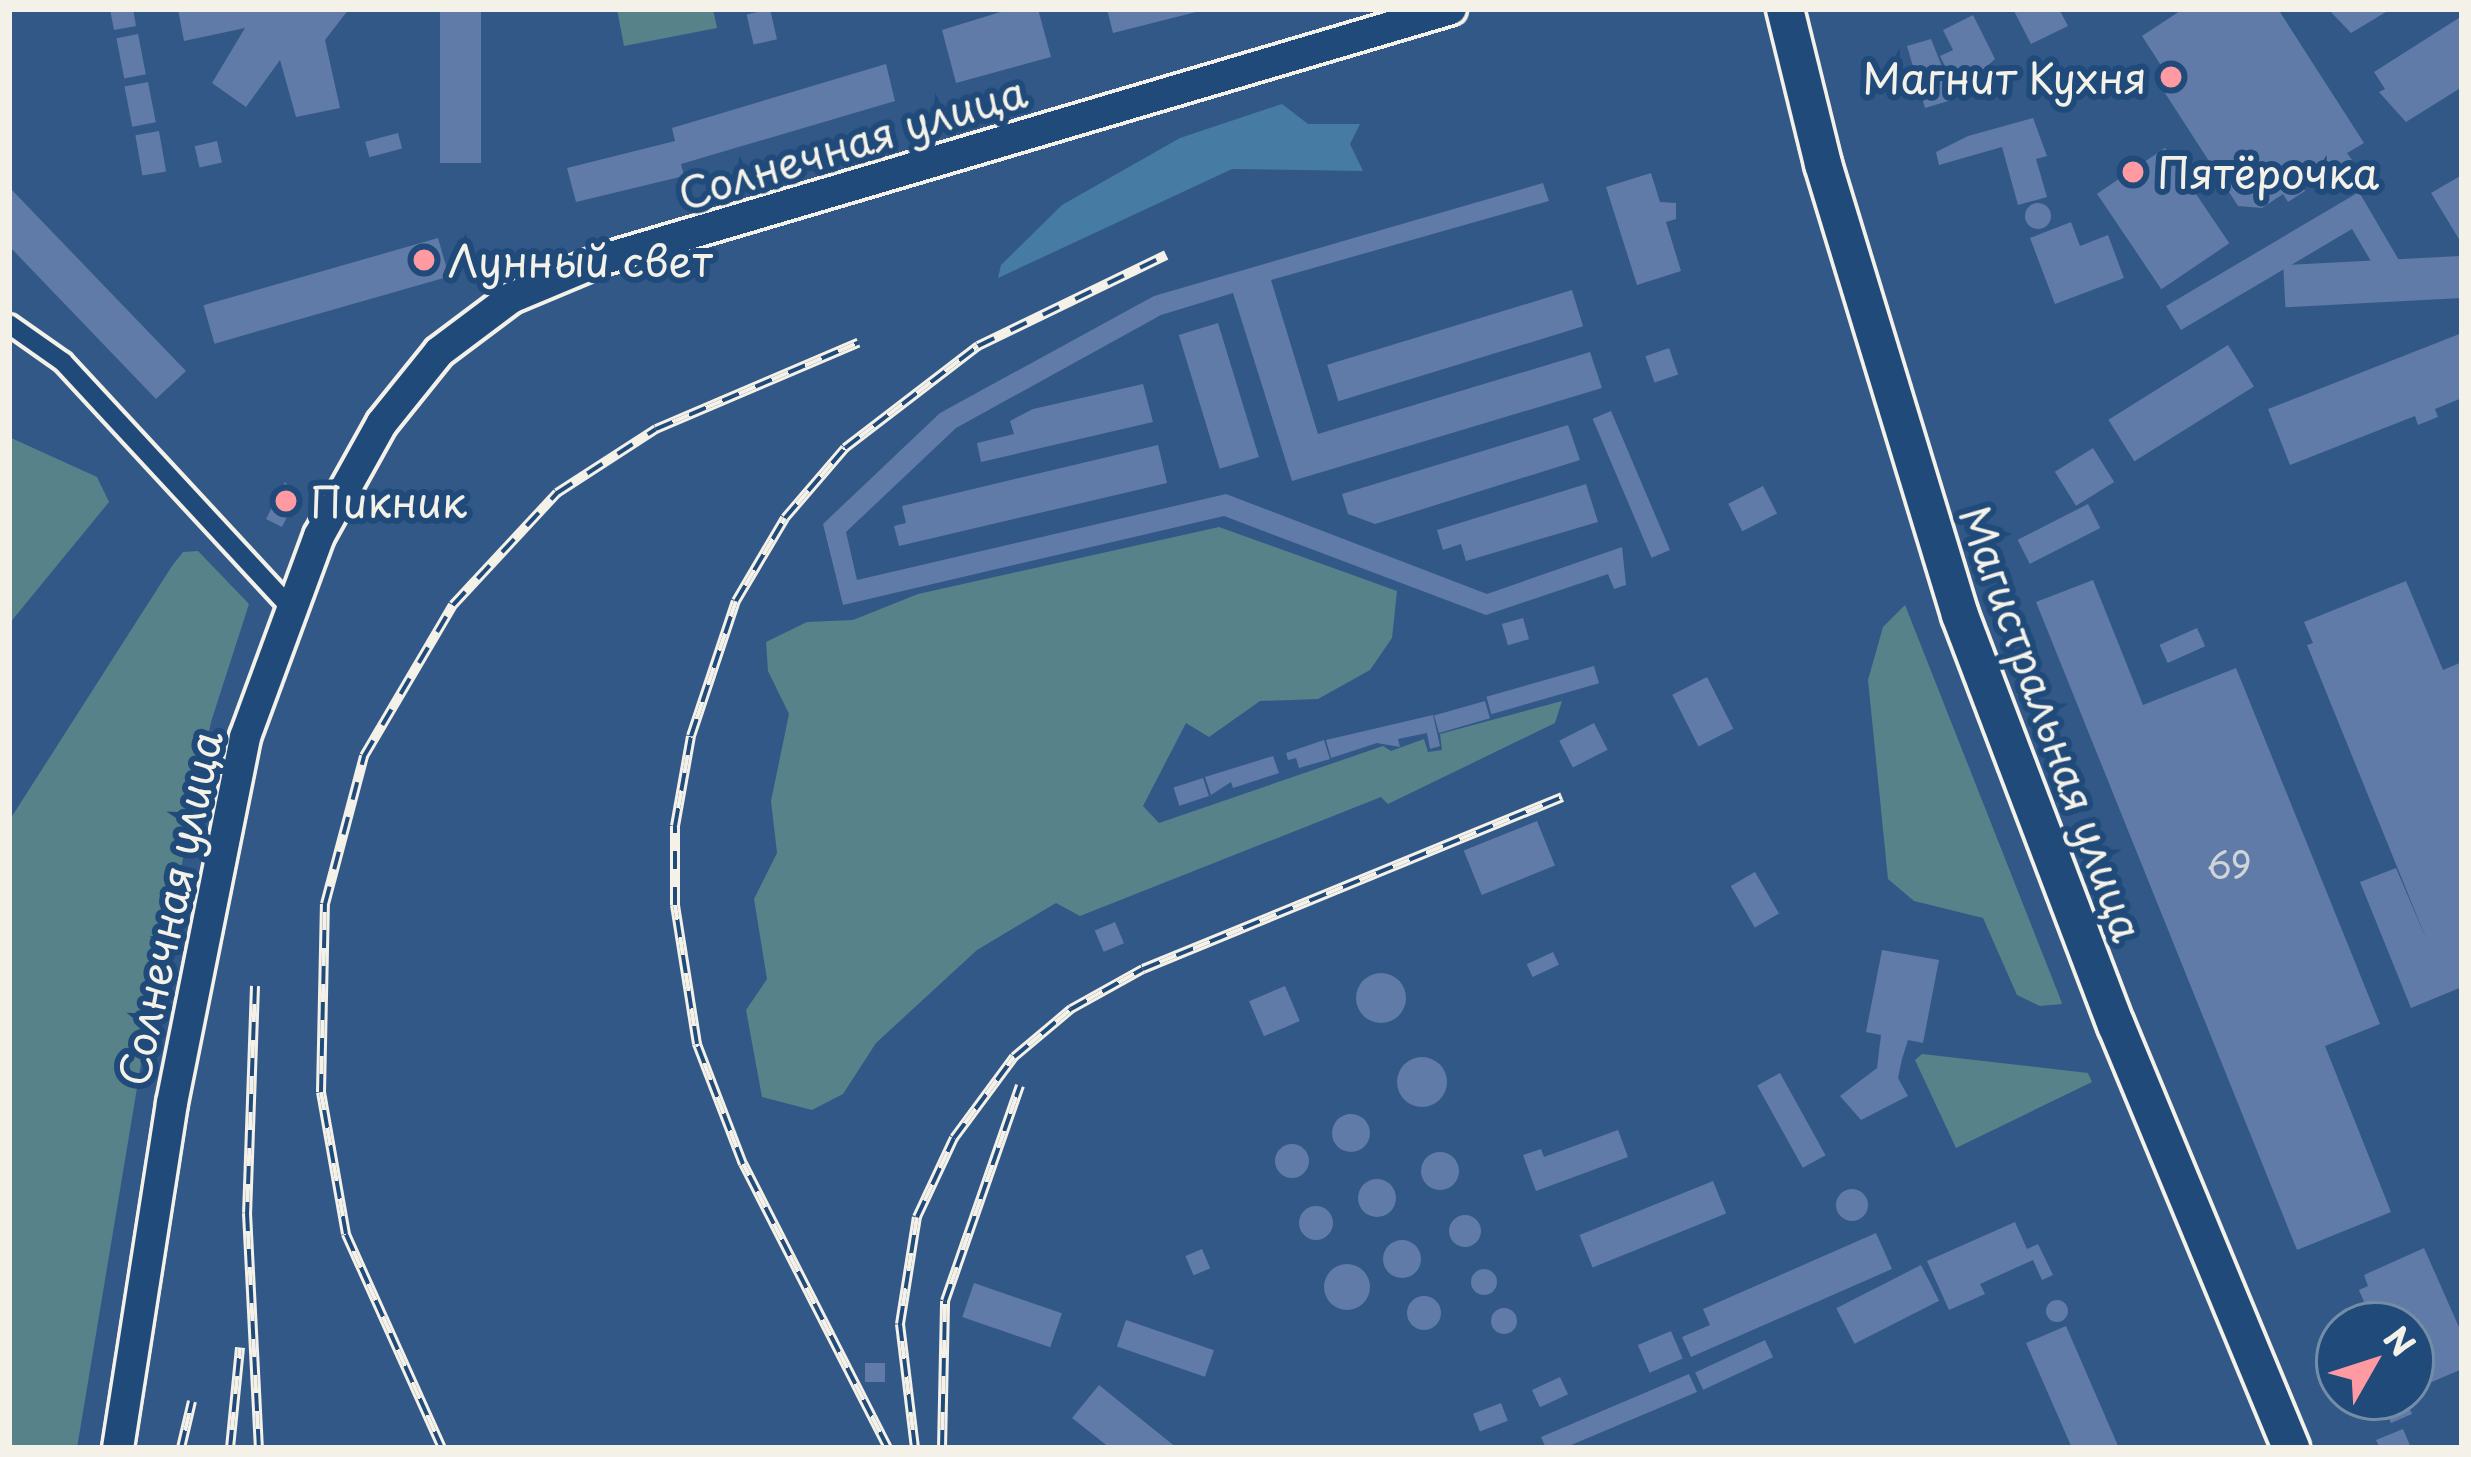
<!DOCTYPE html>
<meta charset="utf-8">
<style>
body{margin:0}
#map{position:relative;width:2471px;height:1457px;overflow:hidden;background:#325887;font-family:"Playpen Sans",sans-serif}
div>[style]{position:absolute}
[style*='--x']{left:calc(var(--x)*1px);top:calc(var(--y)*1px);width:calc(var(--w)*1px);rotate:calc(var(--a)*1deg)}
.green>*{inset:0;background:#578289}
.water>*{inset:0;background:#467ca4}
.building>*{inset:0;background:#607ba7;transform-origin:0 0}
.round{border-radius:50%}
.roads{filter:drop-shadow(3px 0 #f4f1e8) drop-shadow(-3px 0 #f4f1e8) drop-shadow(0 3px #f4f1e8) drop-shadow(0 -3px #f4f1e8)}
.pedestrian>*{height:18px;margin:-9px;padding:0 9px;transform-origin:9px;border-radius:9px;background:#1f4a7a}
.tertiary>*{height:30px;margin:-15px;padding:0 15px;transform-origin:15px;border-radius:15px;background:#1f4a7a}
.secondary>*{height:36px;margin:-18px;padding:0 18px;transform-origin:18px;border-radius:18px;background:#1f4a7a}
.rail>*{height:10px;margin-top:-5px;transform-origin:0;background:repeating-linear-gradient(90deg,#1f4a7a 0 18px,#f4f1e8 0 36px);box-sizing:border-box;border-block:3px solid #f4f1e8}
.dots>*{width:33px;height:33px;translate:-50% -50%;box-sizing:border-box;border:6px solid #1f4a7a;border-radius:50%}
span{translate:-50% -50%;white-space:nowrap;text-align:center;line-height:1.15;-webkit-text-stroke:12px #1f4a7a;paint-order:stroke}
.number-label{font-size:36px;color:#cfd4d8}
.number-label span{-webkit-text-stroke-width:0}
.poi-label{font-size:42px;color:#f4f1e8}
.right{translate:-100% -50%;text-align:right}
.left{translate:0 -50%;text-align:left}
.street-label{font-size:42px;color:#f4f1e8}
.frame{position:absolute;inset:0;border:12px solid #f4f1e8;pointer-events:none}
.north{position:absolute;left:2315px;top:1301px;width:120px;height:120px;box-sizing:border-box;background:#1f4a7a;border:3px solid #748da6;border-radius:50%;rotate:51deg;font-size:33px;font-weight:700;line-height:48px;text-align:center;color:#f4f1e8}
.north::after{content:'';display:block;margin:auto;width:42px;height:54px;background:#ff9aa2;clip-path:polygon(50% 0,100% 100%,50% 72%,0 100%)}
</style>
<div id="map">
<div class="green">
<i style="clip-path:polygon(617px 9px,713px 9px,717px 28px,624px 46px)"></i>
<i style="clip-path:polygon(9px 437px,97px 477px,109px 502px,9px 624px)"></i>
<i style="clip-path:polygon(1219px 527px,1397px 591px,1392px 638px,1370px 670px,1318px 699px,1260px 701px,1209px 737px,1186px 723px,1143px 806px,1159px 823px,1383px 746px,1391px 751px,1424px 739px,1428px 752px,1442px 750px,1440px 734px,1562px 701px,1555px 723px,1388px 804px,1381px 797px,1080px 916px,1056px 903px,977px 950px,876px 1043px,843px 1094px,812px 1110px,762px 1097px,746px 1010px,767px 979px,754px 899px,777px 853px,771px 801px,789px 714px,768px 671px,766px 642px,807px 622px,853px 620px,918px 594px)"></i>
<i style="clip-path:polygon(198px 551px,249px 604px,211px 722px,142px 1058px,77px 1448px,9px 1448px,9px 821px,172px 566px,183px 552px)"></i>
<i style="clip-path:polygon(1905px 605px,2060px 998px,2062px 1004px,2040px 1006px,2017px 995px,1983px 918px,1914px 901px,1888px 879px,1868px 680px,1883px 627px)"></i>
<i style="clip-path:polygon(1922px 1054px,2088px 1073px,2092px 1082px,1956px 1148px,1915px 1060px)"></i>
</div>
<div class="water">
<i style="clip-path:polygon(1282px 104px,1308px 124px,1360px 124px,1350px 144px,1363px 171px,1232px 169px,998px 278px,1001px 265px,1062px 205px,1180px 138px)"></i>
</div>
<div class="building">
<i style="clip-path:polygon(110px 9px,133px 9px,136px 26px,114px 30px)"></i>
<i style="clip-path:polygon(178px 9px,349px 9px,325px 40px,340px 108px,296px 117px,280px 60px,246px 107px,212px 83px,245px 28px,184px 41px)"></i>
<i style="left:440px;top:9px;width:41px;height:154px"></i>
<i style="left:770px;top:9px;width:31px;height:24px;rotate:77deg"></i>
<i style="clip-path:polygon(1010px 9px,1038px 9px,1051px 57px,956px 83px,942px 30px)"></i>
<i style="clip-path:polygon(1107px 9px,1199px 9px,1200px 11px,1113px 33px)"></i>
<i style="clip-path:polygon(2013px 9px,2059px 9px,2068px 26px,2031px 44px)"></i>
<i style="clip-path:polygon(2183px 9px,2278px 9px,2364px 143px,2347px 153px,2352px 160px,2301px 183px,2305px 191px,2288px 202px,2283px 194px,2262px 208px,2238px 206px,2165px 93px,2175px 87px,2142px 36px)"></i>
<i style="clip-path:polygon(2328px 9px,2391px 9px,2351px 33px)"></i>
<i style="clip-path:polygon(1973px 15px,1995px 59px,1976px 76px,1973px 70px,1952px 80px,1940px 56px,1953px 50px,1943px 30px)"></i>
<i style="clip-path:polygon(2462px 16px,2462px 87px,2406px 122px,2379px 92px,2385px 89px,2374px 72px)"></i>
<i style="left:138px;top:34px;width:41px;height:22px;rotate:79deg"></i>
<i style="clip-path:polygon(1931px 39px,1955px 99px,1925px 108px,1907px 46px)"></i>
<i style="clip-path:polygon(886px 64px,895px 101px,681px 164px,684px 176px,576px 202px,567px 168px,675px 141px,672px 128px)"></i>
<i style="left:148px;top:82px;width:41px;height:24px;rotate:79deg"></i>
<i style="clip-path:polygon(2033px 118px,2047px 156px,2036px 159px,2047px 197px,2018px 205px,2002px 147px,1939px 165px,1936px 152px,1968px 136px)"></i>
<i style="left:159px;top:131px;width:41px;height:24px;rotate:80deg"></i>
<i style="left:398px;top:133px;width:16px;height:34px;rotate:75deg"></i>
<i style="left:217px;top:141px;width:22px;height:23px;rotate:77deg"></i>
<i style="left:2165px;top:148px;width:115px;height:82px;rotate:56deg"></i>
<i style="clip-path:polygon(1651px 173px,1660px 202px,1676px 203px,1676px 219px,1666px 222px,1681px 271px,1637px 285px,1606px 187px)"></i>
<i style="clip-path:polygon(2462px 175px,2462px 244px,2431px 193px)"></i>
<i style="clip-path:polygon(1543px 183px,1549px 201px,1271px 280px,1318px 434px,1590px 352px,1602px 388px,1292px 481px,1233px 293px,1161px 315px,956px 428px,846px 532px,857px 580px,1226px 494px,1487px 594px,1622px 547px,1626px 585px,1614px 589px,1608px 574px,1486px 615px,1224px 516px,843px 605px,823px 524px,940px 413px,1154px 296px)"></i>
<i style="clip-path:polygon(9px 187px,186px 371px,156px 399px,9px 246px)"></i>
<i style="clip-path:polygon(2359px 192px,2403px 267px,2382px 280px,2352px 229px,2181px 330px,2166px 306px)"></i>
<i class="round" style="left:2025px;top:203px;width:26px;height:26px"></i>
<i style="clip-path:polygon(2071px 222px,2080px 246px,2108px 235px,2124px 278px,2055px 304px,2030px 238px)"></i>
<i style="left:438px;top:238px;width:40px;height:244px;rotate:74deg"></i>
<i style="left:2460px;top:256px;width:42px;height:177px;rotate:87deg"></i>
<i style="left:1572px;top:290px;width:38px;height:256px;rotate:73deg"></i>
<i style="left:1218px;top:323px;width:140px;height:41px;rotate:73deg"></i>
<i style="clip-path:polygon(2462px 333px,2462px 398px,2435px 409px,2438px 417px,2418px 425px,2415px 416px,2290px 465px,2268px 409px)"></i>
<i style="left:2228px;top:345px;width:49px;height:141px;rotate:58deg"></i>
<i style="left:1669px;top:348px;width:28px;height:25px;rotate:71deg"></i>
<i style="clip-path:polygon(1143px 384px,1153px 422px,981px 462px,977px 443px,1014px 434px,1010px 421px,1033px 409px)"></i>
<i style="left:1611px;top:411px;width:151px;height:20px;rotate:67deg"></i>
<i style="clip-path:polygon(1568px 425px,1580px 460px,1375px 524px,1348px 514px,1342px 494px)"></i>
<i style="clip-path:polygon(1158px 445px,1167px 483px,899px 546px,894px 526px,906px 523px,902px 506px)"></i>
<i style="left:2093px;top:448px;width:40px;height:45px;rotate:58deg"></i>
<i style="clip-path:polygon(285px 482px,297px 497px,282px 527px,266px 519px)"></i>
<i style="clip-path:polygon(1586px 484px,1598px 522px,1466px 561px,1461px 544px,1443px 550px,1437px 530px)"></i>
<i style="left:1763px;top:486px;width:31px;height:39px;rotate:63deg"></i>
<i style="left:2088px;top:504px;width:27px;height:79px;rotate:63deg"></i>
<i style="clip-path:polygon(2093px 580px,2143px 705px,2236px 668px,2380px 1024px,2325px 1046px,2391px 1212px,2297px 1250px,2036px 602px)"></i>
<i style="clip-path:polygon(2406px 581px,2443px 670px,2462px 662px,2462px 987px,2411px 1008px,2360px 882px,2396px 868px,2428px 943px,2307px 645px,2313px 643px,2304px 622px)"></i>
<i style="left:1523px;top:618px;width:22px;height:22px;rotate:74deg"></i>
<i style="left:2197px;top:628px;width:20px;height:41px;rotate:66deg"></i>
<i style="left:1594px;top:666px;width:18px;height:112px;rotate:74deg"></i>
<i style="left:1707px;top:677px;width:58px;height:39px;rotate:63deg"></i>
<i style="left:1485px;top:701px;width:18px;height:53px;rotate:74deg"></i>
<i style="clip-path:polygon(1433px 715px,1440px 746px,1430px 749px,1427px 733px,1398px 739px,1400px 747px,1377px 743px,1331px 758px,1326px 740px)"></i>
<i style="left:1594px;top:723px;width:30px;height:39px;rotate:63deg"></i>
<i style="clip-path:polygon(1324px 740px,1330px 759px,1299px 768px,1296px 758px,1288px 760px,1286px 753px)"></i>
<i style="clip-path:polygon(1273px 756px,1279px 773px,1233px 788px,1231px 782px,1211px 795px,1205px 777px)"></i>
<i style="left:1203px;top:778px;width:19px;height:31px;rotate:72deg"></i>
<i style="left:1537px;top:821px;width:48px;height:79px;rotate:68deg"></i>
<i style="left:1755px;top:872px;width:48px;height:28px;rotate:60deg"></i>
<i style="left:1115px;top:922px;width:23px;height:22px;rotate:67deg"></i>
<i style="clip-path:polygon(1882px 950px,1939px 960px,1923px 1043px,1908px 1040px,1902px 1059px,1898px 1078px,1908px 1096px,1861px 1120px,1840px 1096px,1877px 1068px,1881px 1035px,1866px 1032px)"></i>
<i style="left:1553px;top:952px;width:14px;height:29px;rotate:65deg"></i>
<i class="round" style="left:1356px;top:973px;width:50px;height:50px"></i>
<i style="left:1285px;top:986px;width:38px;height:39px;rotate:67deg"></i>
<i class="round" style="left:1397px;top:1057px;width:50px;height:50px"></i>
<i style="left:1780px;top:1073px;width:94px;height:26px;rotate:61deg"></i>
<i class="round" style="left:1332px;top:1114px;width:38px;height:38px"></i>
<i style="clip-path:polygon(1618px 1130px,1628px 1157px,1536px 1191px,1523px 1155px,1541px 1149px,1544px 1157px)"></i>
<i class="round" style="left:1275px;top:1144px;width:34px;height:34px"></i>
<i class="round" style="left:1421px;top:1152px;width:38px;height:38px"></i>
<i class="round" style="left:1358px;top:1179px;width:38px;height:38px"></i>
<i style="left:1713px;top:1181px;width:35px;height:144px;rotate:68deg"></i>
<i class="round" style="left:1836px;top:1189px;width:32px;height:32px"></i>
<i class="round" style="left:1299px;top:1206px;width:34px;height:34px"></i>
<i class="round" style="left:1449px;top:1215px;width:32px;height:32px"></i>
<i style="clip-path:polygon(2015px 1222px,2027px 1249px,2038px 1244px,2053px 1275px,2042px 1280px,2033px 1260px,1980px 1284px,1985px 1294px,1949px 1310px,1927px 1261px)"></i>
<i style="clip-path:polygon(1876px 1233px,1892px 1269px,1691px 1357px,1682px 1337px,1710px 1325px,1703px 1309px)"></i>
<i class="round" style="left:1383px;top:1240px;width:38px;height:38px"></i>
<i style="clip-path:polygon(2424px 1248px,2462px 1334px,2462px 1369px,2411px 1391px,2411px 1325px,2374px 1325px,2359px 1290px,2368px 1286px,2364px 1275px)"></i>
<i style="left:1202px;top:1249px;width:21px;height:18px;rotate:67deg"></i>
<i class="round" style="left:1324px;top:1264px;width:46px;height:46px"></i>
<i style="left:1921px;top:1265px;width:40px;height:95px;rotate:63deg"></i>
<i class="round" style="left:1471px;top:1269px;width:26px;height:26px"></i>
<i style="left:974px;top:1283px;width:93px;height:36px;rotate:19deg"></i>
<i class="round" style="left:1407px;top:1296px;width:34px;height:34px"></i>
<i class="round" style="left:2046px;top:1300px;width:22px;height:22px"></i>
<i class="round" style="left:1491px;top:1308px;width:26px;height:26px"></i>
<i style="left:1126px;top:1320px;width:93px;height:28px;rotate:19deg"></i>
<i style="clip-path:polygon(2066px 1326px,2119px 1448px,2072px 1448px,2026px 1343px)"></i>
<i style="left:1671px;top:1331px;width:30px;height:36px;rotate:67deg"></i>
<i style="left:1765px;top:1340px;width:19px;height:77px;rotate:65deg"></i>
<i style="left:865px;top:1363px;width:20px;height:19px"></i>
<i style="clip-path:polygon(1689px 1374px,1697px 1392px,1564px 1448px,1546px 1448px,1541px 1437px)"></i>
<i style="left:1560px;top:1377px;width:19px;height:31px;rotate:65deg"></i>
<i style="clip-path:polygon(1099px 1385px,1131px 1411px,1177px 1448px,1110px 1448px,1072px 1418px)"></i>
<i style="clip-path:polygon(2405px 1397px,2412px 1414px,2391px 1423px,2381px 1400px)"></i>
<i style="left:1501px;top:1403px;width:19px;height:30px;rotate:69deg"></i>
<i style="clip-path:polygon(2403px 1429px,2411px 1448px,2380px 1448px,2376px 1440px)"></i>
</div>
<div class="roads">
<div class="pedestrian">
<i style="--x:9;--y:324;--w:66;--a:35.1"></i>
<i style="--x:63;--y:362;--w:333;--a:47.2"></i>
</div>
<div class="tertiary">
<i style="--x:118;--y:1448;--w:349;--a:-81.1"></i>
<i style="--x:172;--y:1103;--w:373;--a:-78.7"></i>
<i style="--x:245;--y:737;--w:214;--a:-69.8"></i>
<i style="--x:319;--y:536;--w:129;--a:-60.9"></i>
<i style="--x:382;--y:423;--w:91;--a:-51.2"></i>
<i style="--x:439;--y:352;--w:90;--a:-36.9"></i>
<i style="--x:511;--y:298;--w:101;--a:-22.8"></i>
<i style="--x:604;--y:259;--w:883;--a:-16.44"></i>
</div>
<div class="secondary">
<i style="--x:1785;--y:9;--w:160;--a:76.2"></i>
<i style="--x:1823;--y:164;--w:471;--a:73.1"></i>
<i style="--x:1960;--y:615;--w:439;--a:69.2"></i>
<i style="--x:2116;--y:1025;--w:458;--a:67.5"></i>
</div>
</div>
<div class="rail">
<i style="--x:255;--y:986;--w:227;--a:92"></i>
<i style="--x:247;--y:1213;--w:235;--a:87.1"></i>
<i style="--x:181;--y:1448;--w:48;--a:-76.8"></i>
<i style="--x:230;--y:1448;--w:101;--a:-84.3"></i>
<i style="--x:442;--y:1448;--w:235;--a:-114.2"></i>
<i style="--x:346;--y:1234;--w:144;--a:-100"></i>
<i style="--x:321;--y:1092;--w:188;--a:-88.8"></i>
<i style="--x:325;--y:904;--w:153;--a:-75.2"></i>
<i style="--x:364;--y:756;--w:175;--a:-59.5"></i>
<i style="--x:453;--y:605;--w:153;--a:-47.1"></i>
<i style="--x:557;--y:493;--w:118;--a:-32.9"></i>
<i style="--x:656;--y:429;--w:220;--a:-23.1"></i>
<i style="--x:888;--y:1448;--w:319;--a:-117"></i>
<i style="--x:743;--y:1164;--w:129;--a:-111"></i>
<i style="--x:697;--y:1044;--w:141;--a:-99"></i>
<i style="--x:675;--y:905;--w:79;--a:-90"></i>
<i style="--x:675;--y:826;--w:91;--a:-79.9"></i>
<i style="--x:691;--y:736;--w:142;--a:-71.6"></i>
<i style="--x:736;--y:601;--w:96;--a:-59.4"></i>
<i style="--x:785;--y:518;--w:92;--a:-49.4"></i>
<i style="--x:845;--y:448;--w:168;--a:-37.5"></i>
<i style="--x:978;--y:346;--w:209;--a:-25.8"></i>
<i style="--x:915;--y:1448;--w:125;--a:-96.9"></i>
<i style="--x:900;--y:1324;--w:108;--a:-81"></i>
<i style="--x:917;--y:1217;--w:87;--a:-64.9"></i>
<i style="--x:954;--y:1138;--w:101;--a:-53.5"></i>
<i style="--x:1014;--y:1057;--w:75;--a:-40.1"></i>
<i style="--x:1071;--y:1009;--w:82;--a:-29.1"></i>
<i style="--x:1143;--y:969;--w:453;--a:-22.3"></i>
<i style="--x:942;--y:1448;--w:147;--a:-88.8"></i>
<i style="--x:945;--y:1301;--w:228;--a:-70.8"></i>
</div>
<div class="dots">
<i style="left:2171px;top:77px;background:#ff9aa2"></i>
<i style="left:2133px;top:172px;background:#ff9aa2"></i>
<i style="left:424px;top:260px;background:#ff9aa2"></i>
<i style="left:286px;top:501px;background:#ff9aa2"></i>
</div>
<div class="number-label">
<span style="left:2229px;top:865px">69</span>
</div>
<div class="poi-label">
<span class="right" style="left:2147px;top:77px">Магнит Кухня</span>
<span class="left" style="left:2157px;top:172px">Пятёрочка</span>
<span class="left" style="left:448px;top:260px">Лунный свет</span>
<span class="left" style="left:310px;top:501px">Пикник</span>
</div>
<div class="street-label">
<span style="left:852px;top:142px;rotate:-17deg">Солнечная улица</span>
<span style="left:2052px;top:723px;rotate:70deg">Магистральная улица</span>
<span style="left:169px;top:908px;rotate:-78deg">Солнечная улица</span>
</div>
<div class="frame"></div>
<div class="north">N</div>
</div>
